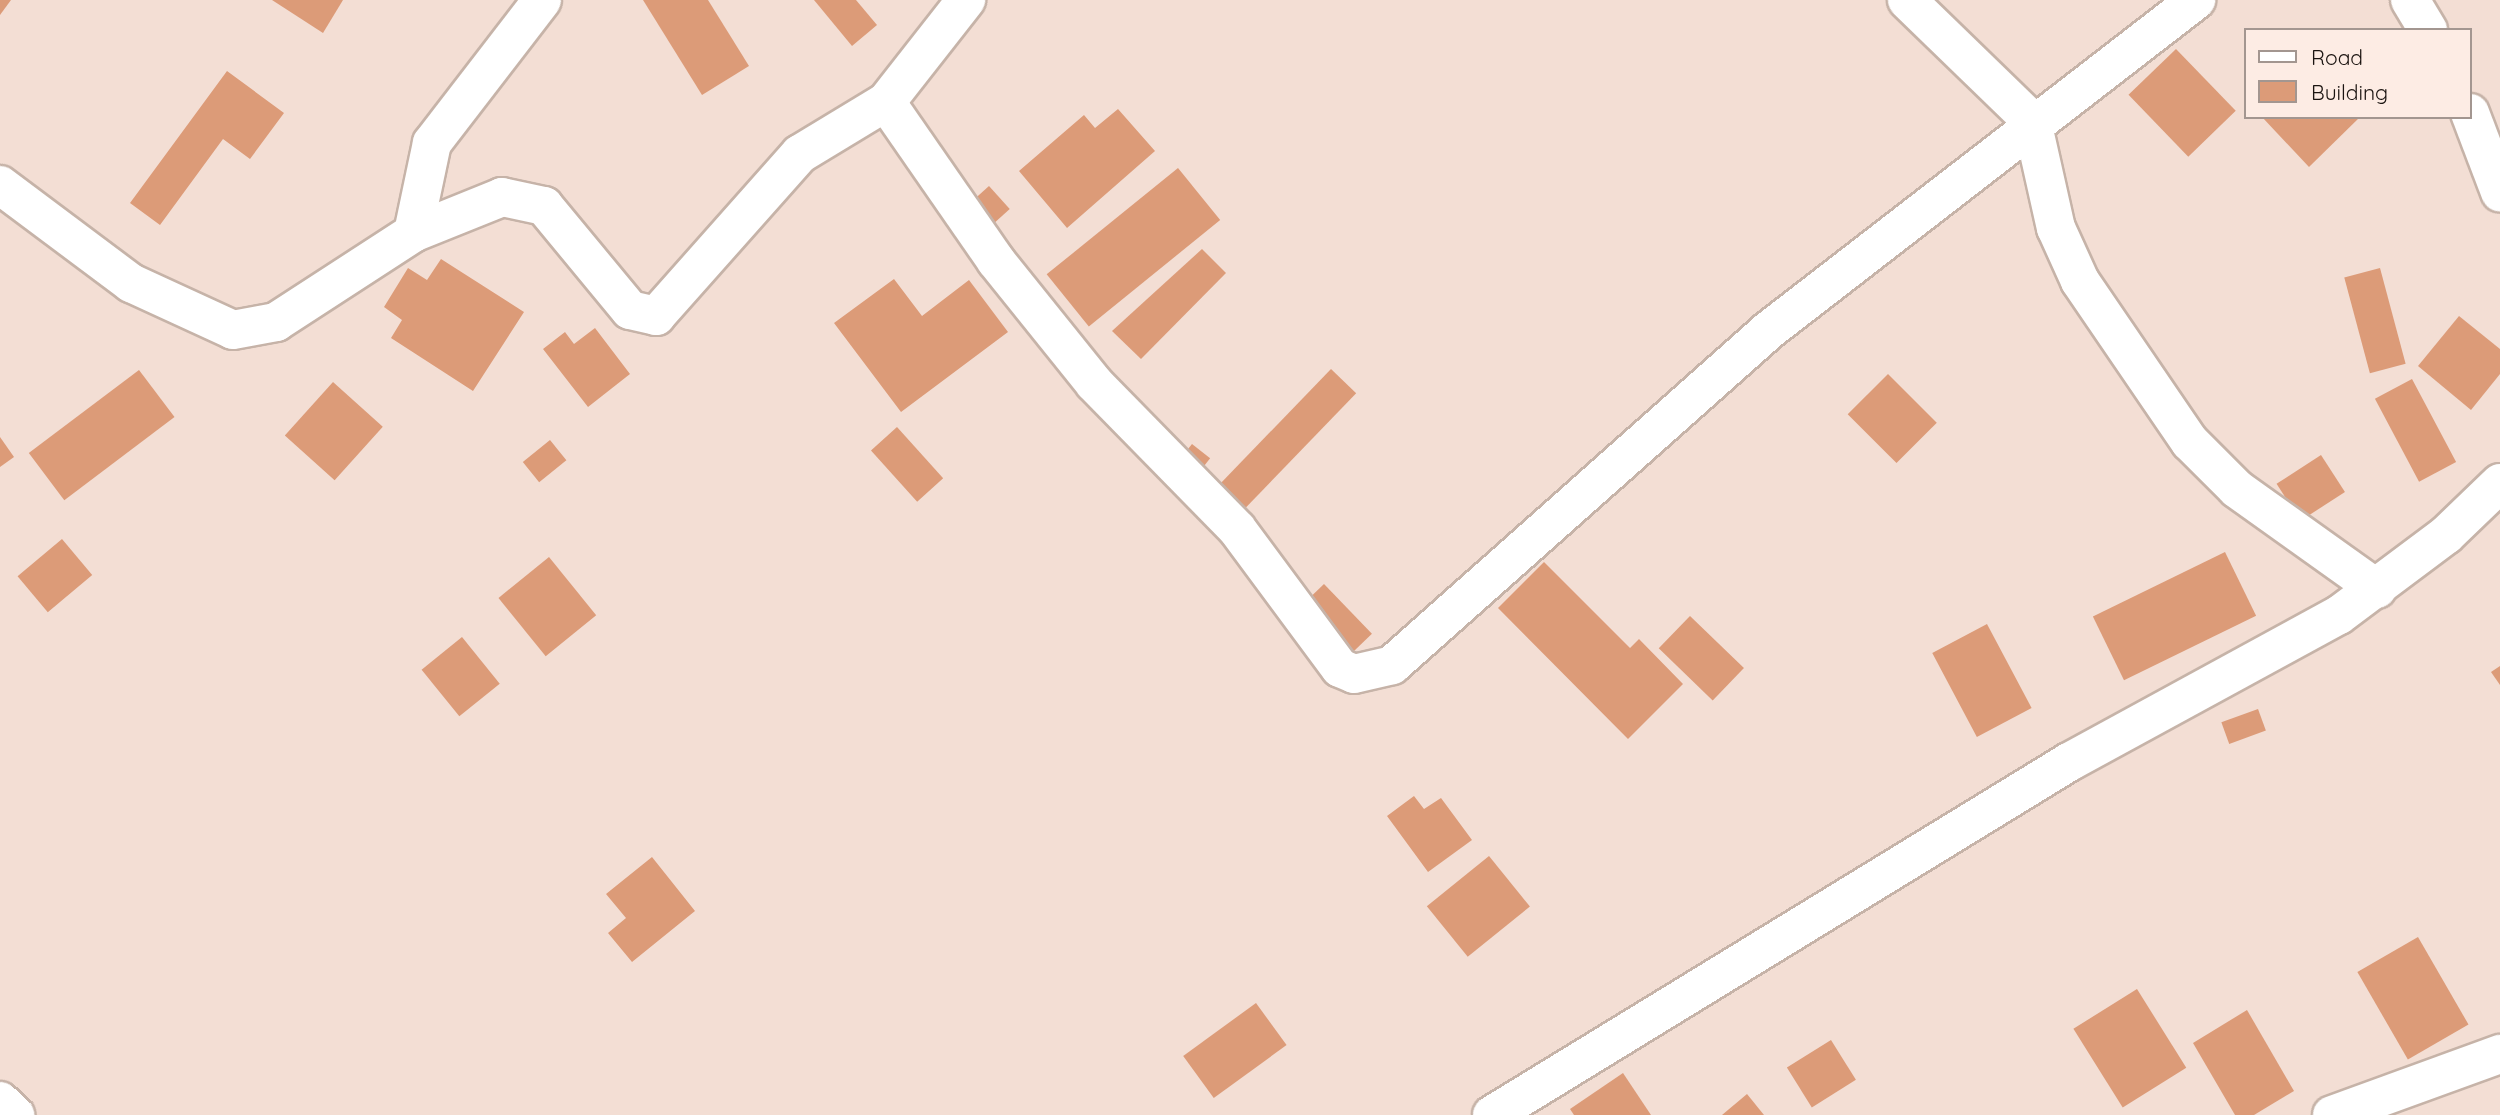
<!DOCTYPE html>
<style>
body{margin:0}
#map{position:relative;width:2500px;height:1115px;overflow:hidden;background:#f3ded4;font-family:Quicksand,sans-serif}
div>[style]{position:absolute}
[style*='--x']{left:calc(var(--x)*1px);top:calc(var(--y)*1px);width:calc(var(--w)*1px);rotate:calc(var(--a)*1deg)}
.building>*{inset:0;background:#dc9b78;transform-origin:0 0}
.roads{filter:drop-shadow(2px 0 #c6b3a8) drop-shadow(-2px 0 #c6b3a8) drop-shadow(0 2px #c6b3a8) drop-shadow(0 -2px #c6b3a8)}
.minor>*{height:38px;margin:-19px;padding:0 19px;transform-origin:19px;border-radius:19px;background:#fff}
span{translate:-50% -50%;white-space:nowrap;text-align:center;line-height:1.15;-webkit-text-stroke:5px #fdece4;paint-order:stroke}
.legend{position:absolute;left:2244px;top:28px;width:228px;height:91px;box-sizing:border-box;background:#fdece4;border:2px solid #a39690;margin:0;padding:9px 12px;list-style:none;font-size:21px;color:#1b1411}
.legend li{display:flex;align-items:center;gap:14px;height:35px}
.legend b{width:35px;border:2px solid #a39690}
</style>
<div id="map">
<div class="building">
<i style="clip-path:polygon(0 0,11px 0,0 15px)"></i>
<i style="clip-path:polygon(272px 0,343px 0,323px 33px)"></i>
<i style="clip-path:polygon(643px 0,708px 0,749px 66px,702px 95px)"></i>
<i style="clip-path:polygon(814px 0,856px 0,877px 25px,852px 46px)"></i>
<i style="left:2176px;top:49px;width:86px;height:66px;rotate:46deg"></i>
<i style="clip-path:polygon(227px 71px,284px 113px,250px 159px,223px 139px,160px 225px,130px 203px)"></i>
<i style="clip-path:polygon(1118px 109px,1155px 151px,1067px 228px,1019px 171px,1084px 115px,1095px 128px)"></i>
<i style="clip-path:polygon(2262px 117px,2360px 117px,2309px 167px)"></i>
<i style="left:1178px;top:168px;width:67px;height:169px;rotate:51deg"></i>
<i style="left:989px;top:186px;width:31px;height:25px;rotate:48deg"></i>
<i style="clip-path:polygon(1202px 249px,1226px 273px,1141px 359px,1112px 331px)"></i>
<i style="clip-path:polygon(441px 259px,524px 312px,473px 391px,391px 338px,402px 320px,384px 307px,408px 268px,427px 280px)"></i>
<i style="left:2380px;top:268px;width:99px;height:37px;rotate:75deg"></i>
<i style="clip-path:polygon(894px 279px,922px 316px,969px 280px,1008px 332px,901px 412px,834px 323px)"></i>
<i style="clip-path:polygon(2459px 316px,2500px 349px,2500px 374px,2471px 410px,2418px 366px)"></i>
<i style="clip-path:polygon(595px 328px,630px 374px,588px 407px,543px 349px,565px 332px,574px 344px)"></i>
<i style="left:1331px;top:369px;width:35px;height:163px;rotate:44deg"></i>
<i style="left:139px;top:370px;width:59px;height:138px;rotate:53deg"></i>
<i style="left:1888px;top:374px;width:69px;height:57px;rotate:45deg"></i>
<i style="left:2412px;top:379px;width:94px;height:42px;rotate:62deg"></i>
<i style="left:333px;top:382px;width:67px;height:72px;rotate:42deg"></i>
<i style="left:897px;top:427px;width:69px;height:35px;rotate:48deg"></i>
<i style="clip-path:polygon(0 437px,14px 457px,0 467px)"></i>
<i style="left:550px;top:440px;width:26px;height:35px;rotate:51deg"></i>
<i style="left:1192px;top:444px;width:23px;height:15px;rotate:38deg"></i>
<i style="left:2321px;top:455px;width:44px;height:53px;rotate:57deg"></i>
<i style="left:62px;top:539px;width:47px;height:58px;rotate:50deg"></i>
<i style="left:2225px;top:552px;width:71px;height:147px;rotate:64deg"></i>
<i style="left:549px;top:557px;width:75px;height:65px;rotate:51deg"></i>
<i style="clip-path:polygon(1544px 562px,1630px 648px,1639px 639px,1683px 684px,1628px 739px,1498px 608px)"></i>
<i style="left:1324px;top:584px;width:69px;height:35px;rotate:46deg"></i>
<i style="left:1690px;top:616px;width:75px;height:45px;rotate:44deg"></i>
<i style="left:1987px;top:624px;width:95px;height:62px;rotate:62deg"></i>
<i style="left:462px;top:637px;width:60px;height:52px;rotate:51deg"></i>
<i style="clip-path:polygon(2500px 666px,2500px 685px,2491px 672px)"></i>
<i style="left:2258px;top:709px;width:23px;height:39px;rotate:70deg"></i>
<i style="clip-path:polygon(1414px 796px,1424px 809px,1441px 798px,1472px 840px,1428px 872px,1387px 816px)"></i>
<i style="left:1489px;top:856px;width:65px;height:80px;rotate:51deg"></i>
<i style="clip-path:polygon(652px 857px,695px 911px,632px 962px,608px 933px,626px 918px,606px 894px)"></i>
<i style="left:2418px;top:937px;width:101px;height:70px;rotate:60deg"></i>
<i style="left:2137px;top:989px;width:93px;height:75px;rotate:58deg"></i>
<i style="left:1256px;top:1003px;width:52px;height:90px;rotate:54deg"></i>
<i style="clip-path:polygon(2247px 1010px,2294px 1091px,2254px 1115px,2235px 1115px,2193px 1043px)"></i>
<i style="left:1831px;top:1040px;width:47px;height:52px;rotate:58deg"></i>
<i style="clip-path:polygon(1623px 1073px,1651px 1115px,1574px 1115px,1570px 1109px)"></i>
<i style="clip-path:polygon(1747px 1094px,1764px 1115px,1722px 1115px)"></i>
</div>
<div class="roads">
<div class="minor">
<i style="--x:1907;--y:0;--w:174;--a:44.1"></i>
<i style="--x:2032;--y:121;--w:110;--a:77.4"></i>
<i style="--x:2056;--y:228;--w:58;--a:65.6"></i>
<i style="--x:2080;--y:281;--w:195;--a:55.7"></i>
<i style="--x:2190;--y:442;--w:66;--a:45"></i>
<i style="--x:2237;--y:489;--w:172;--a:35.5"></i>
<i style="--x:2410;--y:0;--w:35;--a:59"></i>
<i style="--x:886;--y:102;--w:193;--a:55.3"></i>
<i style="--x:996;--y:261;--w:156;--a:51.2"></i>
<i style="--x:1094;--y:383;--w:204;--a:45.6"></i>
<i style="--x:1237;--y:529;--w:173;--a:53.5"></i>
<i style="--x:1340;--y:668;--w:15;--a:23"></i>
<i style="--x:1354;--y:674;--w:39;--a:-13"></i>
<i style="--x:1392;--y:665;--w:504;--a:-41.62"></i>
<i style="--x:1769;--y:330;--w:540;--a:-37.7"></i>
<i style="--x:2470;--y:113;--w:85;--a:69.2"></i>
<i style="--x:0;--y:185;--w:164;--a:36.8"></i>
<i style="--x:131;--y:283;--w:112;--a:24.7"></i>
<i style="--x:233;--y:330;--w:44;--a:-10.5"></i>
<i style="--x:276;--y:322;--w:163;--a:-33"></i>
<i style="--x:413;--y:233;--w:96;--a:-22"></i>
<i style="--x:502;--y:197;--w:43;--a:12.1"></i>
<i style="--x:544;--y:206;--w:135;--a:50.4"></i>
<i style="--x:630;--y:310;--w:27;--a:13"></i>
<i style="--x:656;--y:316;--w:217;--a:-48.4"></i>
<i style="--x:800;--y:154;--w:100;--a:-31.2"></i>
<i style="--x:886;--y:102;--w:130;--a:-51.9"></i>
<i style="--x:413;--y:233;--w:92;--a:-78.1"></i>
<i style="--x:432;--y:143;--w:180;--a:-52.4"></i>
<i style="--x:0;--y:1101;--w:21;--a:43"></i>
<i style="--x:1492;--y:1115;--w:676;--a:-31.46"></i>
<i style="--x:2069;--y:762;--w:307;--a:-28.6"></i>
<i style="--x:2339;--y:615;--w:134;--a:-36.8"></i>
<i style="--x:2446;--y:535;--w:75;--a:-43.9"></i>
<i style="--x:2332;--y:1115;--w:179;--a:-20"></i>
</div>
</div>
<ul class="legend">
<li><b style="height:9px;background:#fff"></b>Road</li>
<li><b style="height:19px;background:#dc9b78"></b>Building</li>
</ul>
</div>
